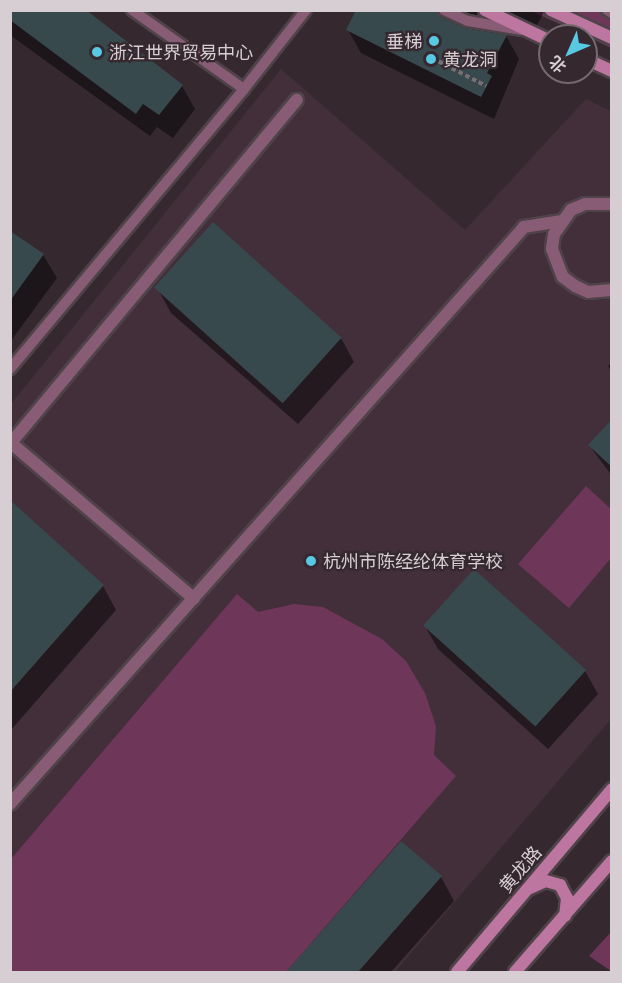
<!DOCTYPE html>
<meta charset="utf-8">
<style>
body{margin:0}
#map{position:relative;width:622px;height:983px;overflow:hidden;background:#35282f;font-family:Literata,"Noto Sans SC",serif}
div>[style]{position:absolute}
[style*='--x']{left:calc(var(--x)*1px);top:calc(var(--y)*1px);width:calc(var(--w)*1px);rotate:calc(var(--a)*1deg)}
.built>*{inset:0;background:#422f3a}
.green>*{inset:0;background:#6e3658}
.shadow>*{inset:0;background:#0007}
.building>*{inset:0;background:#38494d;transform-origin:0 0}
.path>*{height:4px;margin-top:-2px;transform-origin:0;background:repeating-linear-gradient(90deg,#796e74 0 4.5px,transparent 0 7.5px)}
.roads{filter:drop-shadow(2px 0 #4f4349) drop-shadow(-2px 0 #4f4349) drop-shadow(0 2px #4f4349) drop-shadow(0 -2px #4f4349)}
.service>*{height:10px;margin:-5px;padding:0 5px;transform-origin:5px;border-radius:5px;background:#895c76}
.minor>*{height:12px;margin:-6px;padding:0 6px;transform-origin:6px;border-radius:6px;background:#895c76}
.secondary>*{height:12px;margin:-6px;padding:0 6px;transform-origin:6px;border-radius:6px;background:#bd769f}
.dots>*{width:16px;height:16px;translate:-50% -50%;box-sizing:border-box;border:3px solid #35282f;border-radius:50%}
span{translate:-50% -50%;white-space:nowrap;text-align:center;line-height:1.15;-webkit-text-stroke:4.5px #35282f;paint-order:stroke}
.poi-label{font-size:18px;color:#d7ced3}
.right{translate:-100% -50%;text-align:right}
.left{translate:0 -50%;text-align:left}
.street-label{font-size:18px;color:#d7ced3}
.frame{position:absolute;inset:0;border:12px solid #d7ced3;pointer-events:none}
.north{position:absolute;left:538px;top:24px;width:60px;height:60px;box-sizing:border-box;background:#35282f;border:2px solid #766a71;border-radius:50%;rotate:225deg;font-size:16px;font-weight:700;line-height:24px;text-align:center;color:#d7ced3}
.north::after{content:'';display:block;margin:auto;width:21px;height:27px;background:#58c9e3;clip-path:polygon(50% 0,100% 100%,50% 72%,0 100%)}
</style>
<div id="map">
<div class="built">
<i style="clip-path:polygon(281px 69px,465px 230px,586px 99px,611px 111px,611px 719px,395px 972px,11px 972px,11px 404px)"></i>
</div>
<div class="green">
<i style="clip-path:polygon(531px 11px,611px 11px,611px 48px,586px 36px)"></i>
<i style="clip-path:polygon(586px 486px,611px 509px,611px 558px,569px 608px,518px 564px)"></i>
<i style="clip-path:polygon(237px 594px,258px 612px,294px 604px,323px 607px,382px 639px,406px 661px,425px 693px,436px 726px,434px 755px,456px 776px,286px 972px,11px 972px,11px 859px)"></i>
<i style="clip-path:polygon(611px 932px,611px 971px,589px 956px)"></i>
</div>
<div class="shadow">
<i style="clip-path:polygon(10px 10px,182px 86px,195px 109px,173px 138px,157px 127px,150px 136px,10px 35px)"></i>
<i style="clip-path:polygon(357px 10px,545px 10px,530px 38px,499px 24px,490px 31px,506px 36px,519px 59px,494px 119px,361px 53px,348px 30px)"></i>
<i style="clip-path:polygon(10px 233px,43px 255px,57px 278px,10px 342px)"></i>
<i style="clip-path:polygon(158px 289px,341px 338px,354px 362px,298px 424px,171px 313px)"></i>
<i style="clip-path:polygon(612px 362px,612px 373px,608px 366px)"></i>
<i style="clip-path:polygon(612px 421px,612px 476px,589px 445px)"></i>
<i style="clip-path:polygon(10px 502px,103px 586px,116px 610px,10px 731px)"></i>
<i style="clip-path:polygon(425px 626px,585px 671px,598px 694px,548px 749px,438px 649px)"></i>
<i style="clip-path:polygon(401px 843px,441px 877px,454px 901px,391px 972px,288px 972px)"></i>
</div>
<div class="building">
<i style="clip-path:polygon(10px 10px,86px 10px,183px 85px,159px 115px,143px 104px,136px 114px,10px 20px)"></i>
<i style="clip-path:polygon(356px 10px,437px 10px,441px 17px,465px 28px,507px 35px,487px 73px,492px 76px,481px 97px,346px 30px)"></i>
<i style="left:213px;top:222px;width:173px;height:88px;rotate:42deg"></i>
<i style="clip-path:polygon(10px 231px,44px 254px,10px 301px)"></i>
<i style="clip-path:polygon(612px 419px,612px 467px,588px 445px)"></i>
<i style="clip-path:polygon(10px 500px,104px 585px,10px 692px)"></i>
<i style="left:474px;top:569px;width:151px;height:76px;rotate:42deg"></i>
<i style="clip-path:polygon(401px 841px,442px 876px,358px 972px,286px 972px)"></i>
</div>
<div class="path">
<i style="--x:432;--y:58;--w:61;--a:27.4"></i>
</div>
<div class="roads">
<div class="service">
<i style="--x:444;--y:10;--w:26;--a:25"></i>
<i style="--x:468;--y:21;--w:55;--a:9.5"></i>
<i style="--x:607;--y:10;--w:6;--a:31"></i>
<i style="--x:244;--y:89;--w:100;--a:-51.9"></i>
<i style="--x:10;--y:369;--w:365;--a:-50.1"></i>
<i style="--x:244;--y:89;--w:137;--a:-144.8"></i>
</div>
<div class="minor">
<i style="--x:612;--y:204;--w:27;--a:180"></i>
<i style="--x:585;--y:204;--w:15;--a:157"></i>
<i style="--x:571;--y:210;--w:29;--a:125"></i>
<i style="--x:554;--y:234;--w:15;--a:98"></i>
<i style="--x:552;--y:249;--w:30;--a:69"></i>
<i style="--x:563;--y:277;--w:15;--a:37"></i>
<i style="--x:575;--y:286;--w:14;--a:25"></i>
<i style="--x:588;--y:292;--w:24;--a:-5"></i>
<i style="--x:11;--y:443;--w:240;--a:40.4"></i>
<i style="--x:10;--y:444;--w:448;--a:-50.2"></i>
<i style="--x:10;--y:804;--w:773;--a:-48.3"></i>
<i style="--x:524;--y:227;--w:37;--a:-9"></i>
</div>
<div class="secondary">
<i style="--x:485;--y:10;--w:72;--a:25.5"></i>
<i style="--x:551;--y:10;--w:67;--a:24.7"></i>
<i style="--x:586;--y:59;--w:29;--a:25"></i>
<i style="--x:530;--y:888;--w:17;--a:-24"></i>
<i style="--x:546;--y:881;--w:15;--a:16"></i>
<i style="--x:560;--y:885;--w:15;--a:62"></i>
<i style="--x:567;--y:898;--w:18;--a:96"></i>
<i style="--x:457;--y:972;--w:240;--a:-49.7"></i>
<i style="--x:515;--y:972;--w:147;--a:-48.9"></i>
</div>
</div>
<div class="dots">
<i style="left:434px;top:41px;background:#58c9e3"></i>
<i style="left:97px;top:52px;background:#58c9e3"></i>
<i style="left:431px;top:59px;background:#58c9e3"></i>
<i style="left:311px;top:561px;background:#58c9e3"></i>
</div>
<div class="poi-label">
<span class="right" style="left:422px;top:41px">垂梯</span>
<span class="left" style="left:109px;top:52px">浙江世界贸易中心</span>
<span class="left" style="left:443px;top:59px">黄龙洞</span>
<span class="left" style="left:323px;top:561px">杭州市陈经纶体育学校</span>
</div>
<div class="street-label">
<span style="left:520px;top:869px;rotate:-50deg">黄龙路</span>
</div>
<div class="frame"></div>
<div class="north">北</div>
</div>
